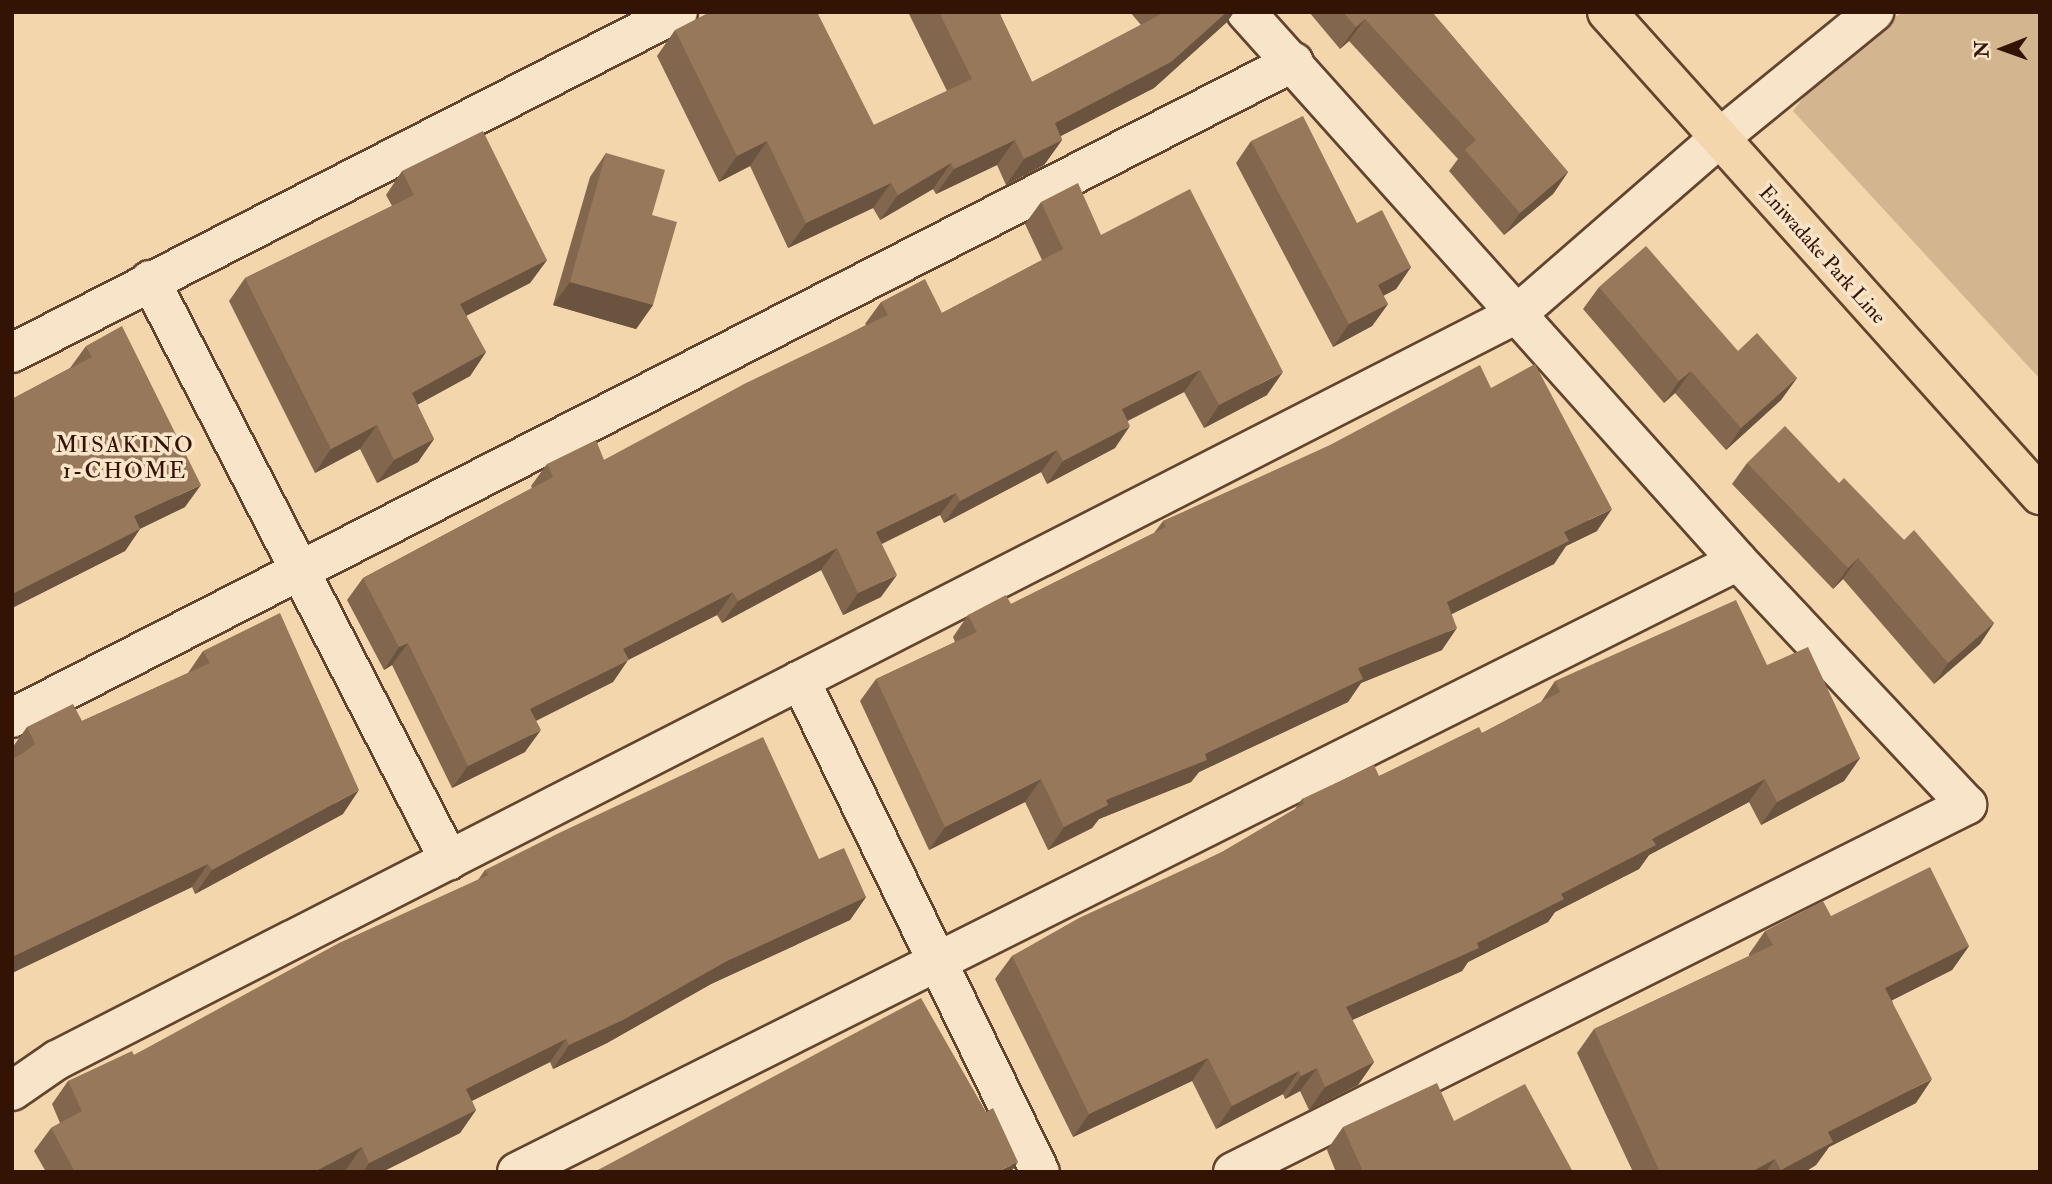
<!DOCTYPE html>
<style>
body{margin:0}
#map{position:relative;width:2052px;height:1184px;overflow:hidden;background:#f4d6ac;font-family:"IM FELL Double Pica",serif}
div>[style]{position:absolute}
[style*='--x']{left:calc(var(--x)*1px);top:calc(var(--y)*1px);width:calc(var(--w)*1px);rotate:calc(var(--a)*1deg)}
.green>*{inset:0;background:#d3b58f}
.roads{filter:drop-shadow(2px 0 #63442e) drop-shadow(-2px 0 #63442e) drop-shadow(0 2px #63442e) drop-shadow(0 -2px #63442e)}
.minor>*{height:38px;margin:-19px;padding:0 19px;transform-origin:19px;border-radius:19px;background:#f8e4c9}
.major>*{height:38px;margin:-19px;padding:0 19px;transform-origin:19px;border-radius:19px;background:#f4d6ac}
.wall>*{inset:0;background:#82674e}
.shaded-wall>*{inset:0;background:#6a5440}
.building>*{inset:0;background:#97785b}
span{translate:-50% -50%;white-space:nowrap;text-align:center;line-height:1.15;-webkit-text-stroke:7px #f8e4c9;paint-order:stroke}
.street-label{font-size:21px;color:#331304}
.neighbourhood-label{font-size:23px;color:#331304;letter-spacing:2px}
.frame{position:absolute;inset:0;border:14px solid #331304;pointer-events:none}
.north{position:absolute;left:1968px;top:14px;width:70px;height:70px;-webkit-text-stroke:5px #f8e4c9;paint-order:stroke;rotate:269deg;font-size:19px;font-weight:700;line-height:28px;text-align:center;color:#331304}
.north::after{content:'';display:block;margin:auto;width:24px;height:32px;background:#331304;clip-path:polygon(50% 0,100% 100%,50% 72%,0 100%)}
</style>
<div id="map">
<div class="green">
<i style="clip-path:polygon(1906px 12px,2040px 12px,2040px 379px,1793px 111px,1852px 34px)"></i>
</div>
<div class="roads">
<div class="minor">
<i style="--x:150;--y:280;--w:653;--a:62.73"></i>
<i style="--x:12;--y:353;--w:748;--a:-27.11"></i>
<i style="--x:800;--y:680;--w:547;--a:64"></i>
<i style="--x:12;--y:718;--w:1440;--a:-27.1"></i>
<i style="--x:12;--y:1091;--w:55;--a:-34.6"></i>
<i style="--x:57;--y:1060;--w:1640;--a:-27.07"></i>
<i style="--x:1517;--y:314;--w:265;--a:-41"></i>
<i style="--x:1717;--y:140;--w:203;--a:-39.2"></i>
<i style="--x:517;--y:1172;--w:1365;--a:-26.58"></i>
<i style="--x:1233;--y:1172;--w:821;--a:-26.57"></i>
<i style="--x:1967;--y:805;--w:335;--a:-133.2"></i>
<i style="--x:1738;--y:561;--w:737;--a:-131.87"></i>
</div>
<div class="major">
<i style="--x:1607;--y:12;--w:649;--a:48.12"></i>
</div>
</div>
<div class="wall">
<i style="clip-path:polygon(908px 12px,999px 12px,1032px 82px,1141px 25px,1130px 12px,1234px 12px,1227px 22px,1154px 88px,1061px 136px,1062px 140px,1044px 165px,1006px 185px,997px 165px,936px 194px,933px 189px,880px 220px,873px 208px,788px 248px,750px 166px,719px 182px,657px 56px,675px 30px,874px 125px,947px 91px)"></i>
<i style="clip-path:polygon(1309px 12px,1432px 12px,1568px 172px,1553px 194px,1504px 235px,1449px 171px,1458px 159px,1349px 41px,1340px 49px)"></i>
<i style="clip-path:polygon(1251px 141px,1411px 267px,1396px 289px,1383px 296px,1388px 304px,1372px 326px,1333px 347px,1236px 163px)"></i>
<i style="clip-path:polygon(606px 153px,652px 215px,653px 305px,636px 329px,553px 305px,590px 177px)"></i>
<i style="clip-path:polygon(402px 171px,547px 260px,530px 283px,466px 316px,486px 352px,470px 376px,417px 405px,434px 439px,418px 462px,377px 483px,360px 449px,315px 473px,229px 301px,245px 278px,392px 206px,386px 195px)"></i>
<i style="clip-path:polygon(1041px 202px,1101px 235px,1267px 395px,1204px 428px,1184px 392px,1128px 421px,1115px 448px,1047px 484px,1041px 472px,944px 523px,940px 515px,882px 544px,881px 597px,843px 615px,821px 570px,722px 623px,717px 615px,628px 660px,613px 682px,536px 721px,525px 752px,452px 788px,392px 665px,384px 670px,347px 600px,363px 578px,532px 488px,531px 486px,547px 464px,604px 460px,866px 325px,865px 324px,881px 302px,942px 313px,1042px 260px,1025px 224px)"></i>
<i style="clip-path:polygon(1599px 287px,1738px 351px,1797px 378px,1781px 400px,1726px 450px,1675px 393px,1664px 403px,1583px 309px)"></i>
<i style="clip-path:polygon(86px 346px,185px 507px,140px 529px,125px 551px,12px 608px,12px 399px,70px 368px)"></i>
<i style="clip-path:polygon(1491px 388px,1597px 531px,1566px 546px,1554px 564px,1452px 614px,1442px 650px,1361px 683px,1348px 702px,1199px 772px,1191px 782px,1099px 819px,1092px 828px,1048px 850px,1025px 802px,929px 850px,860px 701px,876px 679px,955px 642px,953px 637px,968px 615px,1011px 604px,1154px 533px,1163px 521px)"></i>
<i style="clip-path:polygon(1747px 463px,1839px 483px,1904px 540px,1994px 623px,1980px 644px,1934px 684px,1843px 579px,1833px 589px,1732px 484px)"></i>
<i style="clip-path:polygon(203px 651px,343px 814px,195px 894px,192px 887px,12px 973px,12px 759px,14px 758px,12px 755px,12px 748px,27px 727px,82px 721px,188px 673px)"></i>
<i style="clip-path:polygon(1767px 665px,1860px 758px,1844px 781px,1761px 825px,1749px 802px,1649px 855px,1639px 869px,1555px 912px,1548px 922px,1468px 962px,1462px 971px,1352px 1020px,1374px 1062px,1358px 1085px,1309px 1110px,1300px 1091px,1285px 1099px,1283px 1094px,1216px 1129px,1192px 1081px,1073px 1137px,995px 979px,1012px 956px,1222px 852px,1295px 809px,1302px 799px,1379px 776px,1482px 733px,1541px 702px,1555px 681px)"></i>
<i style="clip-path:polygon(819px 859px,866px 897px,850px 920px,711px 984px,607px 1043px,553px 1069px,550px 1062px,472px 1101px,476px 1110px,460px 1133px,382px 1172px,346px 1172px,345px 1171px,343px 1172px,46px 1172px,34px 1151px,51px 1128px,60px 1123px,52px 1104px,68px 1081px,134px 1055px,478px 880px,485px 870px)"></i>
<i style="clip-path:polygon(1831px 916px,1969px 946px,1952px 970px,1892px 1000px,1916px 1103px,1829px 1147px,1816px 1165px,1805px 1172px,1633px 1172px,1577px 1053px,1594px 1029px,1749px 956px,1749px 954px,1765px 931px)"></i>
<i style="clip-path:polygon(1454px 1121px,1573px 1172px,1336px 1172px,1327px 1150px,1343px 1127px)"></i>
</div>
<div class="shaded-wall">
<i style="clip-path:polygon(1227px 12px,1234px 12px,1227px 22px,1154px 88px,1037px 148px,1055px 123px)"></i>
<i style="clip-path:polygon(1365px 19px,1349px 41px,1340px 49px,1356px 27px)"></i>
<i style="clip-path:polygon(1015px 140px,997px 165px,936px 194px,954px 169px)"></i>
<i style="clip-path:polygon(1062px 140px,1044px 165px,1006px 185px,1024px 159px)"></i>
<i style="clip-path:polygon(767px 141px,750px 166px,719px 182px,737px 156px)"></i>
<i style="clip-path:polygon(951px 163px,933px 189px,880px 220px,898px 195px)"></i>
<i style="clip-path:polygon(1568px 172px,1553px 194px,1504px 235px,1520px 213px)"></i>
<i style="clip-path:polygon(891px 183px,873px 208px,788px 248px,806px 223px)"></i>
<i style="clip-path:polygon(547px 260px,530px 283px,444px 327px,460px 304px)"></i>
<i style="clip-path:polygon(1411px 267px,1396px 289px,1362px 307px,1378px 285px)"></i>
<i style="clip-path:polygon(570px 282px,653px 305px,636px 329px,553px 305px)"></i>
<i style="clip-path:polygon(1388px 304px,1372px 326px,1333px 347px,1349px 324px)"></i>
<i style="clip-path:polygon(486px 352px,470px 376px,395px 417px,412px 393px)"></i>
<i style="clip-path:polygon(1200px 370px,1184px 392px,1106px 431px,1122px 409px)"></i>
<i style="clip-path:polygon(1691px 371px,1675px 393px,1664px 403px,1679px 381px)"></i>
<i style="clip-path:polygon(1283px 372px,1267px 395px,1204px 428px,1219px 405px)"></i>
<i style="clip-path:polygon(1797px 378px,1781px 400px,1726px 450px,1741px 428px)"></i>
<i style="clip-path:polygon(377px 425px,360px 449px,315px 473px,331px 449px)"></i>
<i style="clip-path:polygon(1130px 426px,1115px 448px,1047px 484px,1063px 461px)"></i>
<i style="clip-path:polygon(434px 439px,418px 462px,377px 483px,394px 460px)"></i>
<i style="clip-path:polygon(1057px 450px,1041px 472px,944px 523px,960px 501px)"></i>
<i style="clip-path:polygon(201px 485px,185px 507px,118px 539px,134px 516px)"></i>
<i style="clip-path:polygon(956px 493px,940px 515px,860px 554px,876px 532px)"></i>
<i style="clip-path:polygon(1612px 509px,1597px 531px,1566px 546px,1554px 564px,1431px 624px,1447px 602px,1564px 532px)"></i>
<i style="clip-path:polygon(140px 529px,125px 551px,12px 608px,12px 594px)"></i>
<i style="clip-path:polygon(837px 548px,821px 570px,722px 623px,738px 601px)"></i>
<i style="clip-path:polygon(1858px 558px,1843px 579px,1833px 589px,1848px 568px)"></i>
<i style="clip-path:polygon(897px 575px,881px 597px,843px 615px,858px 593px)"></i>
<i style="clip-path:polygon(733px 592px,717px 615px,628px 660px,613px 682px,515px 731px,530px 709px,623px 649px)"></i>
<i style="clip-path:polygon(1994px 623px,1980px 644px,1934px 684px,1948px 663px)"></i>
<i style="clip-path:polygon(1457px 628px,1442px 650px,1361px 683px,1348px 702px,1199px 772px,1191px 782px,1099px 819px,1092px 828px,1048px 850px,1064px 827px,1106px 800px,1205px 754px,1358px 668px)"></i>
<i style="clip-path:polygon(408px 643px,392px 665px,384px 670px,399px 647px)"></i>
<i style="clip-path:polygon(541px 730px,525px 752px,452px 788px,468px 766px)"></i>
<i style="clip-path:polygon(1860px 758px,1844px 781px,1761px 825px,1777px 802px)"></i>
<i style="clip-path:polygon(1041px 779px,1025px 802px,929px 850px,945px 827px)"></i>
<i style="clip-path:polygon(1765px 779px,1749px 802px,1649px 855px,1639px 869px,1555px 912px,1548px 922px,1468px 962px,1462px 971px,1330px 1030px,1346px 1007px,1477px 943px,1652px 839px)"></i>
<i style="clip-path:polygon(359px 790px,343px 814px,195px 894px,212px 870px)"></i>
<i style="clip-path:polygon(208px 864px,192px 887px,12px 973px,12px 957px)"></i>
<i style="clip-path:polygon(866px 897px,850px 920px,711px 984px,607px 1043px,553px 1069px,569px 1045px,727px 961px)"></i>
<i style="clip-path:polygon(1969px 946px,1952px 970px,1869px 1012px,1885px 988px)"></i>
<i style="clip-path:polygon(566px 1039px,550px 1062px,449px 1112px,466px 1089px)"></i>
<i style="clip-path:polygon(1208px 1058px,1192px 1081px,1073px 1137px,1089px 1114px)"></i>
<i style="clip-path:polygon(1374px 1062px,1358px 1085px,1309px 1110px,1325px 1087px)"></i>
<i style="clip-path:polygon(1317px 1068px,1300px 1091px,1285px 1099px,1301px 1076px)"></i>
<i style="clip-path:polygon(1299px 1071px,1283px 1094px,1216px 1129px,1232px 1106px)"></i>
<i style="clip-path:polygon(1932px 1079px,1916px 1103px,1829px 1147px,1816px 1165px,1805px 1172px,1780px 1172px,1828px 1132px)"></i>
<i style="clip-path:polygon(476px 1110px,460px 1133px,382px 1172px,363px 1172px,369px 1163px)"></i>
<i style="clip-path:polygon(362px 1147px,345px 1171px,343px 1172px,314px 1172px)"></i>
<i style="clip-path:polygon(1775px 1159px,1766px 1172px,1751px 1172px)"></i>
<i style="clip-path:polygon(1018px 1162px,1011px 1172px,997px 1172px)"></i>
</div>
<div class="building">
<i style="clip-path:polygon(710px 12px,817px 12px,874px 125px,972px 79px,939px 12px,999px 12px,1032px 82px,1165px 12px,1227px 12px,1171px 62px,1055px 123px,1062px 140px,1024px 159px,1015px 140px,954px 169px,951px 163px,898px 195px,891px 183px,806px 223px,767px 141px,737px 156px,675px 30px)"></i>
<i style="clip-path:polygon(1343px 12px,1432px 12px,1568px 172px,1520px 213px,1465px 150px,1476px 140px,1365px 19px,1356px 27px)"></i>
<i style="clip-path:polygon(1303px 116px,1357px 223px,1382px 210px,1411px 267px,1378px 285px,1388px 304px,1349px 324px,1251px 141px)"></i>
<i style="clip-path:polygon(483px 131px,547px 260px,460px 304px,486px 352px,412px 393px,434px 439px,394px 460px,377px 425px,331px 449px,245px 278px,414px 195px,402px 171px)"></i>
<i style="clip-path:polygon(606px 153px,665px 170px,652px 215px,677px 222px,653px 305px,570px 282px)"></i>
<i style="clip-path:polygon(1078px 183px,1101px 235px,1190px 189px,1283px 372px,1219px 405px,1200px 370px,1122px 409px,1130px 426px,1063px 461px,1057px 450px,960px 501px,956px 493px,876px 532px,897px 575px,858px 593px,837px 548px,738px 601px,733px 592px,623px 649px,629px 660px,530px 709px,541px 730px,468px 766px,408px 643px,399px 647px,363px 578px,553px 477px,547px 464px,596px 440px,604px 460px,746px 383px,888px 315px,881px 302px,925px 279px,942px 313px,1063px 249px,1041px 202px)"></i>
<i style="clip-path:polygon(1646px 246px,1738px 351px,1757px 333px,1797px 378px,1741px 428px,1691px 371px,1679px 381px,1599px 287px)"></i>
<i style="clip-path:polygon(122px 326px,201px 485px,134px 516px,140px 529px,12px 594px,12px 399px,92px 357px,86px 346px)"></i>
<i style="clip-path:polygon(1535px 364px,1612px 509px,1564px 532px,1569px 541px,1447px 602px,1457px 628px,1358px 668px,1363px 679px,1205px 754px,1207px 760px,1106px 800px,1108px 805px,1064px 827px,1041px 779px,945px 827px,876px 679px,977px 632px,968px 615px,1006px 595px,1011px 604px,1166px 527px,1163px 521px,1330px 445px,1480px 365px,1491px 388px)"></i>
<i style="clip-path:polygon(1785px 426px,1839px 483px,1844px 478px,1904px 540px,1914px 530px,1994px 623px,1948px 663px,1858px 558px,1848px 568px,1747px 463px)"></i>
<i style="clip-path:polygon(1736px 600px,1767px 665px,1808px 647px,1860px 758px,1777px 802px,1765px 779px,1652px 839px,1656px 845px,1561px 894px,1564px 899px,1477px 943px,1479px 948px,1346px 1007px,1374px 1062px,1325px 1087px,1317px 1068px,1301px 1076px,1299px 1071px,1232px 1106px,1208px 1058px,1089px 1114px,1012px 956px,1079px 918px,1222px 852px,1304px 804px,1302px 799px,1374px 765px,1379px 776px,1479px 727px,1482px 733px,1560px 692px,1555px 681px)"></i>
<i style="clip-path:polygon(280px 613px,359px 790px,212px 870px,208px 864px,12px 957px,12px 759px,22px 754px,35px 744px,27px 727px,73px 704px,82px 721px,210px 663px,203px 651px)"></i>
<i style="clip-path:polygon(763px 737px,819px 859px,844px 848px,866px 897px,727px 961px,623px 1020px,569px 1045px,566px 1039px,466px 1089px,476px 1110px,369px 1163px,362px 1147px,314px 1172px,75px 1172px,51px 1128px,82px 1111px,68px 1081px,132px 1051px,134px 1055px,339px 943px,488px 875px,485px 870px,559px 833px)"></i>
<i style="clip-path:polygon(1930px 867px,1969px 946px,1885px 988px,1932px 1079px,1828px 1132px,1833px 1142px,1781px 1170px,1775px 1159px,1751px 1172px,1660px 1172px,1594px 1029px,1773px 945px,1765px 931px,1823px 901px,1831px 916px)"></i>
<i style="clip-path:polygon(921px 998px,986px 1112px,993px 1108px,1018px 1162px,997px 1172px,594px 1172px)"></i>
<i style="clip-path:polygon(1437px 1083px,1454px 1121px,1525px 1084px,1573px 1172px,1357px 1172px,1362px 1169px,1343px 1127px)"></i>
</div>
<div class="street-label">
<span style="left:1822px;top:255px;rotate:48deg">Eniwadake Park Line</span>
</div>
<div class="neighbourhood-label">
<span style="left:125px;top:458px">MISAKINO<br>1-CHOME</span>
</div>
<div class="frame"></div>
<div class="north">N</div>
</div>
